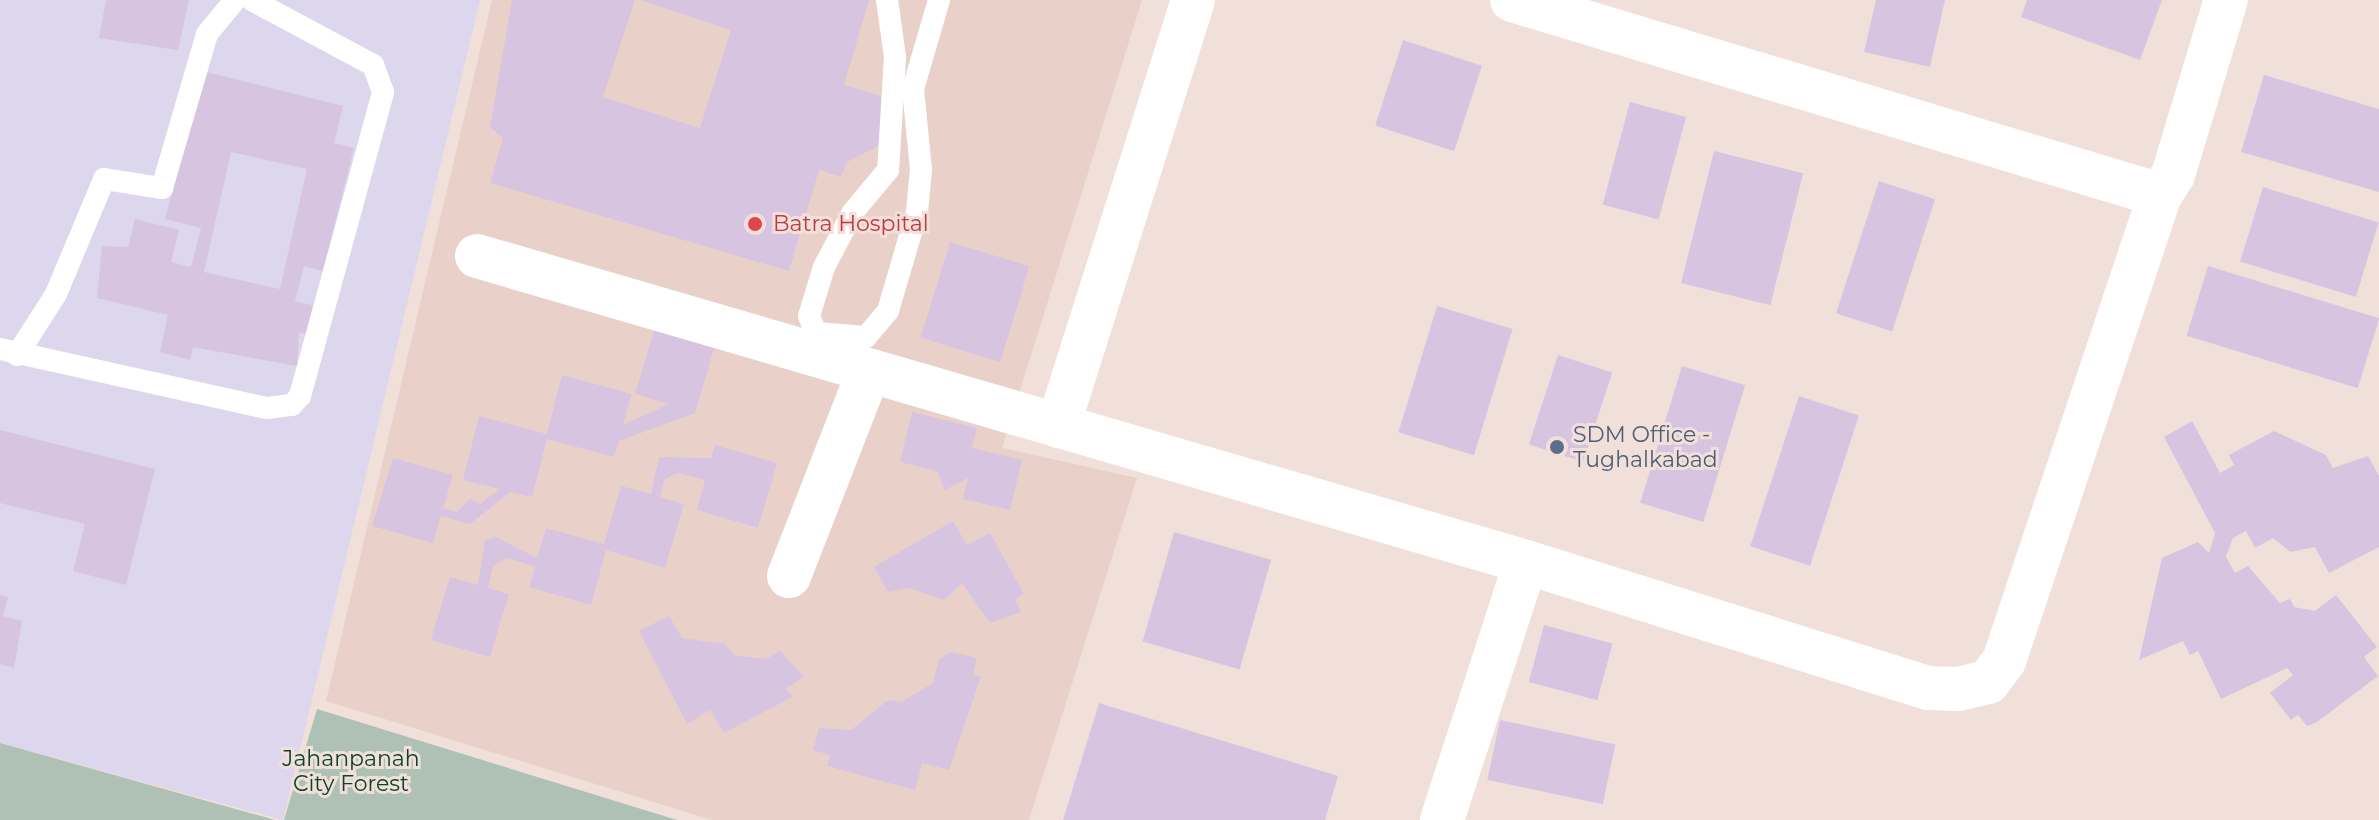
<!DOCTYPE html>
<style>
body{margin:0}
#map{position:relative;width:2379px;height:820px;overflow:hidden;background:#f1e0da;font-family:Montserrat,sans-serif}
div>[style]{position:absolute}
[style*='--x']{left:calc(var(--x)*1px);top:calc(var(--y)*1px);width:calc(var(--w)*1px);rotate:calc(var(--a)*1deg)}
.education>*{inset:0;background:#dcd7ec}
.medical>*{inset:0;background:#e9d1ca}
.green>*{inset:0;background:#aec1b4}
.building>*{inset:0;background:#d7c4e1;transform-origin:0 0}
.lane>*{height:22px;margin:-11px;padding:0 11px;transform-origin:11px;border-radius:11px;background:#fff}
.street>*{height:44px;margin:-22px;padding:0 22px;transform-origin:22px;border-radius:22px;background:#fff}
.dots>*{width:22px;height:22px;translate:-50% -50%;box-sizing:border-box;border:4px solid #f1e0da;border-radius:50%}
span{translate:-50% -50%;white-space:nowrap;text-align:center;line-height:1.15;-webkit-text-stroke:6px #f1e0da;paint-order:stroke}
.health-label{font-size:22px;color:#be3a42}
.left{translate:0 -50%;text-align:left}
.service-label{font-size:22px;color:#4e5e75}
.park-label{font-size:22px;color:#0b4529}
</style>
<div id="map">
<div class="education">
<i style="clip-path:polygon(0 0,480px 0,283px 820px,0 743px)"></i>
</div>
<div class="medical">
<i style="clip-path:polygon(492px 0,1142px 0,1002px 448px,1137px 478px,1029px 820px,712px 820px,326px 701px)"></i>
</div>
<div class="green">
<i style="clip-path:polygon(317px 709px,677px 820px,284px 820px)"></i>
<i style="clip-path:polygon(0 743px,275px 820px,0 820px)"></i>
</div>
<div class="building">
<i style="clip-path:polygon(106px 0,189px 0,178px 50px,99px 38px)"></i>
<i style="clip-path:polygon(512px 0,635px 0,603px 97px,700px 128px,731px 30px,640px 0,869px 0,844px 85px,881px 96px,880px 145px,847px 162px,841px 177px,819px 170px,789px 271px,490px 183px,503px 138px,490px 127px)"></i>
<i style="clip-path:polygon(1876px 0,1945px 0,1930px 67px,1864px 52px)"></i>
<i style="clip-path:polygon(2027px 0,2162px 0,2140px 60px,2021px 17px)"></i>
<i style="left:1403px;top:40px;width:83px;height:90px;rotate:18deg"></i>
<i style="clip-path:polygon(evenodd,203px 71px,343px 106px,334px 143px,354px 148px,323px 271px,304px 266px,295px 301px,315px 306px,308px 335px,299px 332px,297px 366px,193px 347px,190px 360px,160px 352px,168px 315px,97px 298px,102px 246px,128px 247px,135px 219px,179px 230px,171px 262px,191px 267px,201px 228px,165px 219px,203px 71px,231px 152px,307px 169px,280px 289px,204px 272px,231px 152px)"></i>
<i style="clip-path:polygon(2264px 75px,2379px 109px,2379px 192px,2241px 152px)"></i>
<i style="left:1630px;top:102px;width:58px;height:106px;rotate:15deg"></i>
<i style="left:1714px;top:151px;width:92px;height:136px;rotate:14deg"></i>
<i style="left:1879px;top:181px;width:59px;height:139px;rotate:18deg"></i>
<i style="left:2263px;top:187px;width:121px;height:78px;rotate:17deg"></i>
<i style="left:950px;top:242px;width:83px;height:100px;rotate:17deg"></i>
<i style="left:2208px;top:266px;width:179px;height:73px;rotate:17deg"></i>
<i style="left:1437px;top:306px;width:79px;height:132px;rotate:17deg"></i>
<i style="clip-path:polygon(654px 330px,714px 348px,695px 413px,619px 441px,614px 457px,547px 439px,532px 497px,510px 492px,470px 524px,441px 516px,433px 543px,372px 526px,393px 458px,453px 475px,443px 508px,457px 512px,470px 499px,480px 504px,500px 489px,463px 480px,479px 416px,547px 434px,562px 375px,632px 394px,623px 425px,669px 404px,635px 394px)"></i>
<i style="left:1558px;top:355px;width:57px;height:94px;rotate:18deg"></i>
<i style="left:1682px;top:366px;width:66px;height:143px;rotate:17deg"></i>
<i style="left:1799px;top:396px;width:63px;height:158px;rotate:18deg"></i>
<i style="clip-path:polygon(912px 412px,977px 428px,972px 448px,1022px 460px,1010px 510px,963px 499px,968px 478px,945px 490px,937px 471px,900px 462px)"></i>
<i style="clip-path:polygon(2192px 421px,2220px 473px,2234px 465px,2229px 455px,2274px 431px,2326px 455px,2333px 468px,2368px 456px,2379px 476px,2379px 547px,2329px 573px,2315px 547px,2290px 552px,2273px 538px,2255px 548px,2246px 531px,2233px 538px,2226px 557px,2235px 573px,2248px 566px,2280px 603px,2290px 599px,2294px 607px,2315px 611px,2336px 595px,2377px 647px,2364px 657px,2378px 676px,2317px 722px,2307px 726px,2298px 715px,2291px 720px,2270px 693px,2293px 675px,2287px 668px,2221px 699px,2198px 651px,2190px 655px,2183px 641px,2139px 660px,2162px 558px,2198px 542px,2209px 553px,2215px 533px,2164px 437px)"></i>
<i style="clip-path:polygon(0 430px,155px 469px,126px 585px,73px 571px,85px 524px,0 503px)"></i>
<i style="clip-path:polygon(715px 445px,777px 463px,758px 528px,697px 510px,705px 480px,677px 473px,664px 480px,660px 497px,684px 504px,665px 568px,606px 550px,591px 605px,529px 587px,535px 566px,506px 558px,493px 566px,488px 588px,509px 594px,490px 657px,431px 640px,450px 577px,478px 585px,485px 540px,496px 537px,537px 558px,546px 528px,604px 544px,621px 486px,651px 494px,659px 457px,711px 458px)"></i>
<i style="clip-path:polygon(953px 521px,967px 545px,990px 533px,1024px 594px,1015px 599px,1021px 612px,990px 623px,962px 583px,944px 600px,909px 588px,888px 592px,874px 567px)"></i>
<i style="left:1174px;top:532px;width:101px;height:114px;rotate:16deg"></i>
<i style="clip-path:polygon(0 595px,8px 597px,3px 616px,22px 621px,14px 668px,0 664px)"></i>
<i style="clip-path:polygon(669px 616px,682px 638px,725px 644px,734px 655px,766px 659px,780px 651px,804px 677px,786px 688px,792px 697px,724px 733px,710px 710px,687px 724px,639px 631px)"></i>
<i style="left:1544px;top:625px;width:71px;height:59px;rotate:15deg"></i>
<i style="clip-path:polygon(951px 652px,977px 658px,973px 675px,981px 677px,949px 770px,922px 763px,915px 790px,827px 766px,830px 755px,813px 750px,819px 728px,851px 730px,888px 700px,901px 702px,933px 683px,939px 659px)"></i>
<i style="clip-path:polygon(1099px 703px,1338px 776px,1325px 820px,1063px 820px)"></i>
<i style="left:1500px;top:720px;width:118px;height:61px;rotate:12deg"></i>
</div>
<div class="lane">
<i style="--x:887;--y:0;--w:58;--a:82"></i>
<i style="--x:895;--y:57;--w:113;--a:93.5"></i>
<i style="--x:888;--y:170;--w:55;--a:129.8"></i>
<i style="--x:853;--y:212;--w:62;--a:117.8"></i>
<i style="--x:824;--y:267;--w:51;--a:107"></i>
<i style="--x:809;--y:316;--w:18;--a:68"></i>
<i style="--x:816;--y:333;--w:50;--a:4.6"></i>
<i style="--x:866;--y:337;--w:34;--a:-50"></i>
<i style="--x:888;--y:311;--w:103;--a:-73.7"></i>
<i style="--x:917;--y:212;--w:42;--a:-84.6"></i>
<i style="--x:921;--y:170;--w:81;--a:-95.6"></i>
<i style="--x:913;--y:89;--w:93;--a:-73.7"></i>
<i style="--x:0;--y:349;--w:273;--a:12.5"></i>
<i style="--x:267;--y:408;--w:25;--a:-7"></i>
<i style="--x:292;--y:405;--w:12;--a:-48"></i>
<i style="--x:300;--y:396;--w:315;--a:-74.7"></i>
<i style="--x:383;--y:92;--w:29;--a:-110"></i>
<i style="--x:373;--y:65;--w:137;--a:-151.8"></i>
<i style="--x:17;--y:355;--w:72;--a:-57.4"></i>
<i style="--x:56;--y:294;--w:125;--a:-67.3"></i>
<i style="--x:104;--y:179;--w:59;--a:8.8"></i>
<i style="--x:162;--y:188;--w:160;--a:-73.7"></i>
<i style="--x:207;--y:34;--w:44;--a:-50.5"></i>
</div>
<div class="street">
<i style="--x:1512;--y:0;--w:677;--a:16.75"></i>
<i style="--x:477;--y:256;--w:1093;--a:16.26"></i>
<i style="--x:1526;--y:562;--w:421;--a:17.4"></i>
<i style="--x:1928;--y:688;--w:30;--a:2"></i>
<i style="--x:1958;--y:689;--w:31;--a:-13"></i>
<i style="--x:1988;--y:682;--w:26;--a:-53"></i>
<i style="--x:2004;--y:661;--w:491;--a:-71.5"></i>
<i style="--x:2160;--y:195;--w:24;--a:-57"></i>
<i style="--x:2173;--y:175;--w:183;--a:-73.2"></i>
<i style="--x:1058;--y:426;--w:447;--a:-72.4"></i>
<i style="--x:789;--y:576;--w:220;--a:-68.7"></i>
<i style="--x:1442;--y:820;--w:271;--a:-72"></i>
</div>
<div class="dots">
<i style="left:755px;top:224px;background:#e0444e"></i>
<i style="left:1557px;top:447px;background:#5c6f8a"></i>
</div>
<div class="health-label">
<span class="left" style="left:773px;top:224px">Batra Hospital</span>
</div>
<div class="service-label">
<span class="left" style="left:1573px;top:447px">SDM Office -<br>Tughalkabad</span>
</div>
<div class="park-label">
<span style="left:351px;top:771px">Jahanpanah<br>City Forest</span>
</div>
</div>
